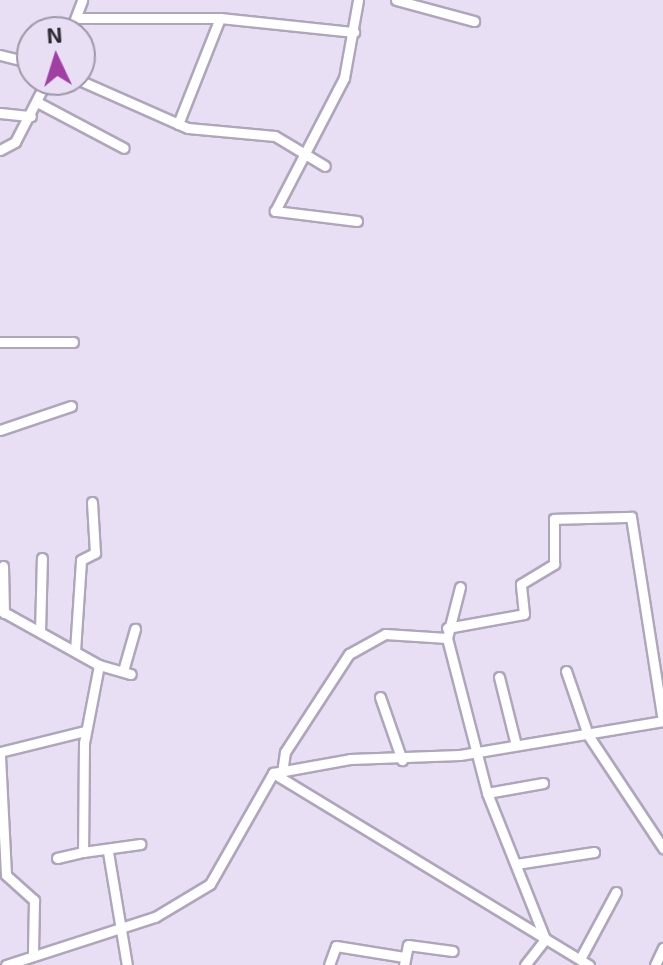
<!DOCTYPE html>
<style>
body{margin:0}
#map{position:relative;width:663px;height:965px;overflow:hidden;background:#e8dff4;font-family:"Exo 2",sans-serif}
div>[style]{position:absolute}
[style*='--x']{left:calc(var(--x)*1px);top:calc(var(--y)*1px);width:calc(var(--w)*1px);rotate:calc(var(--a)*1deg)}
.roads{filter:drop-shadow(2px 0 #afa6bb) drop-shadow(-2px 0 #afa6bb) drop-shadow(0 2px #afa6bb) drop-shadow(0 -2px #afa6bb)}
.minor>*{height:9px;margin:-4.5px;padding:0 4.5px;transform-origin:4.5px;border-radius:4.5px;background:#fff}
span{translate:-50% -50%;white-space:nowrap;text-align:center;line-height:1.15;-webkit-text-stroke:6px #e8dff4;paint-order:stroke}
.north{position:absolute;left:16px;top:16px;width:80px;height:80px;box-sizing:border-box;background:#e8dff4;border:2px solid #9e97a7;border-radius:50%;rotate:356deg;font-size:22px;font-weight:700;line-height:32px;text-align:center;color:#2f2b33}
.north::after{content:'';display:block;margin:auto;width:28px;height:36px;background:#a13fa5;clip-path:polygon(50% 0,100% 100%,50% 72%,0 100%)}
</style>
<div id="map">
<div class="roads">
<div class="minor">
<i style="--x:396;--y:0;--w:81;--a:15.1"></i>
<i style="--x:76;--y:18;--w:144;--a:0"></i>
<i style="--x:220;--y:18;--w:135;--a:6"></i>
<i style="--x:70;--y:32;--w:34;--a:-69"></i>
<i style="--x:0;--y:55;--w:33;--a:14"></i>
<i style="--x:79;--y:80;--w:119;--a:23.8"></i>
<i style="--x:188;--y:128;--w:87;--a:5.3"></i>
<i style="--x:275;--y:136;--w:58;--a:31"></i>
<i style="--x:37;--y:102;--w:98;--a:27.9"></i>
<i style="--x:0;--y:113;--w:31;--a:6"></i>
<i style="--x:178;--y:124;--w:114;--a:-68.4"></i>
<i style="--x:0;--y:150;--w:17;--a:-28"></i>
<i style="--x:15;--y:142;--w:70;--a:-62.7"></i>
<i style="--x:357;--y:221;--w:83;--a:-173"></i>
<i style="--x:275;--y:211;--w:150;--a:-62.6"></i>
<i style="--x:344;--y:78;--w:79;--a:-79.8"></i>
<i style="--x:0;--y:342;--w:73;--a:0"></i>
<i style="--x:0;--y:430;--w:75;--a:-18.7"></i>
<i style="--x:3;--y:566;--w:47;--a:88.8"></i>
<i style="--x:460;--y:587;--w:53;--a:104.3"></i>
<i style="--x:447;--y:638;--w:160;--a:75.5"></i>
<i style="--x:487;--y:793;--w:157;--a:68.3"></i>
<i style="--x:0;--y:610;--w:113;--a:29.1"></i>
<i style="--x:99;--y:665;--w:33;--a:16"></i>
<i style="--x:447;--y:628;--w:78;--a:-10.3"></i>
<i style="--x:524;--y:614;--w:30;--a:-96"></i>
<i style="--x:521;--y:584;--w:39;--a:-31"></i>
<i style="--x:554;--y:564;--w:45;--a:-90"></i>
<i style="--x:554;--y:519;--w:77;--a:-1.5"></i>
<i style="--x:631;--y:517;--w:206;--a:81.1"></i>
<i style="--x:40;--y:632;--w:74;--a:-88.5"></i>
<i style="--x:75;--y:651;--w:91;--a:-86.2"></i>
<i style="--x:81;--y:560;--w:16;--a:-27"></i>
<i style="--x:95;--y:553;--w:51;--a:-93.4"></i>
<i style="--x:99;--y:665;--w:79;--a:100.9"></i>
<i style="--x:84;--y:743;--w:109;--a:90.5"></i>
<i style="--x:83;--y:852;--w:58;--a:-8"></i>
<i style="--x:123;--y:671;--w:44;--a:-74.1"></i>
<i style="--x:566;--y:671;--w:68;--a:71"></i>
<i style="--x:588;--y:735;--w:136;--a:56.4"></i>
<i style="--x:499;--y:677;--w:70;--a:76"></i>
<i style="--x:380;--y:697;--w:67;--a:70.8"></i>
<i style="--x:0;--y:752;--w:88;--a:-13.9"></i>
<i style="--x:0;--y:756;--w:119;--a:87.1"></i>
<i style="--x:6;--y:875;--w:38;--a:42"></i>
<i style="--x:34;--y:900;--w:54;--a:91.1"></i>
<i style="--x:273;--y:773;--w:78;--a:-10.3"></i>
<i style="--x:350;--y:759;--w:110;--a:-2.1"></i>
<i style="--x:460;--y:755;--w:206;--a:-9.5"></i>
<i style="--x:273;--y:773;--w:370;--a:31.3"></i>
<i style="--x:282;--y:773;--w:21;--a:-82"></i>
<i style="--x:285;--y:752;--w:117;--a:-56.9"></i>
<i style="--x:349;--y:654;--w:41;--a:-29.1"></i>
<i style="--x:385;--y:634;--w:62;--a:3.7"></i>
<i style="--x:487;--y:793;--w:57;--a:-10.1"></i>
<i style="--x:108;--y:852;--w:115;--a:80.5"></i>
<i style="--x:57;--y:858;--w:27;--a:-13"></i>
<i style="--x:516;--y:864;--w:79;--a:-8.7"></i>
<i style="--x:580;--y:959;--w:76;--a:-61.8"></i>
<i style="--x:6;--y:965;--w:157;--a:-17.9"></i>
<i style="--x:155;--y:917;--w:64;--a:-31"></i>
<i style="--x:210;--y:884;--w:128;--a:-60.4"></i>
<i style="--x:329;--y:965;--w:20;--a:-70"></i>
<i style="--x:336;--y:946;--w:69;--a:9.2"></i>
<i style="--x:404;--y:965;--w:20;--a:-79"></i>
<i style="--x:408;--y:945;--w:45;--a:7.6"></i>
<i style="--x:525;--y:965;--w:33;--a:-52"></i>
<i style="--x:655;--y:965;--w:19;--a:-65"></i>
</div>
</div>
<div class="north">N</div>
</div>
